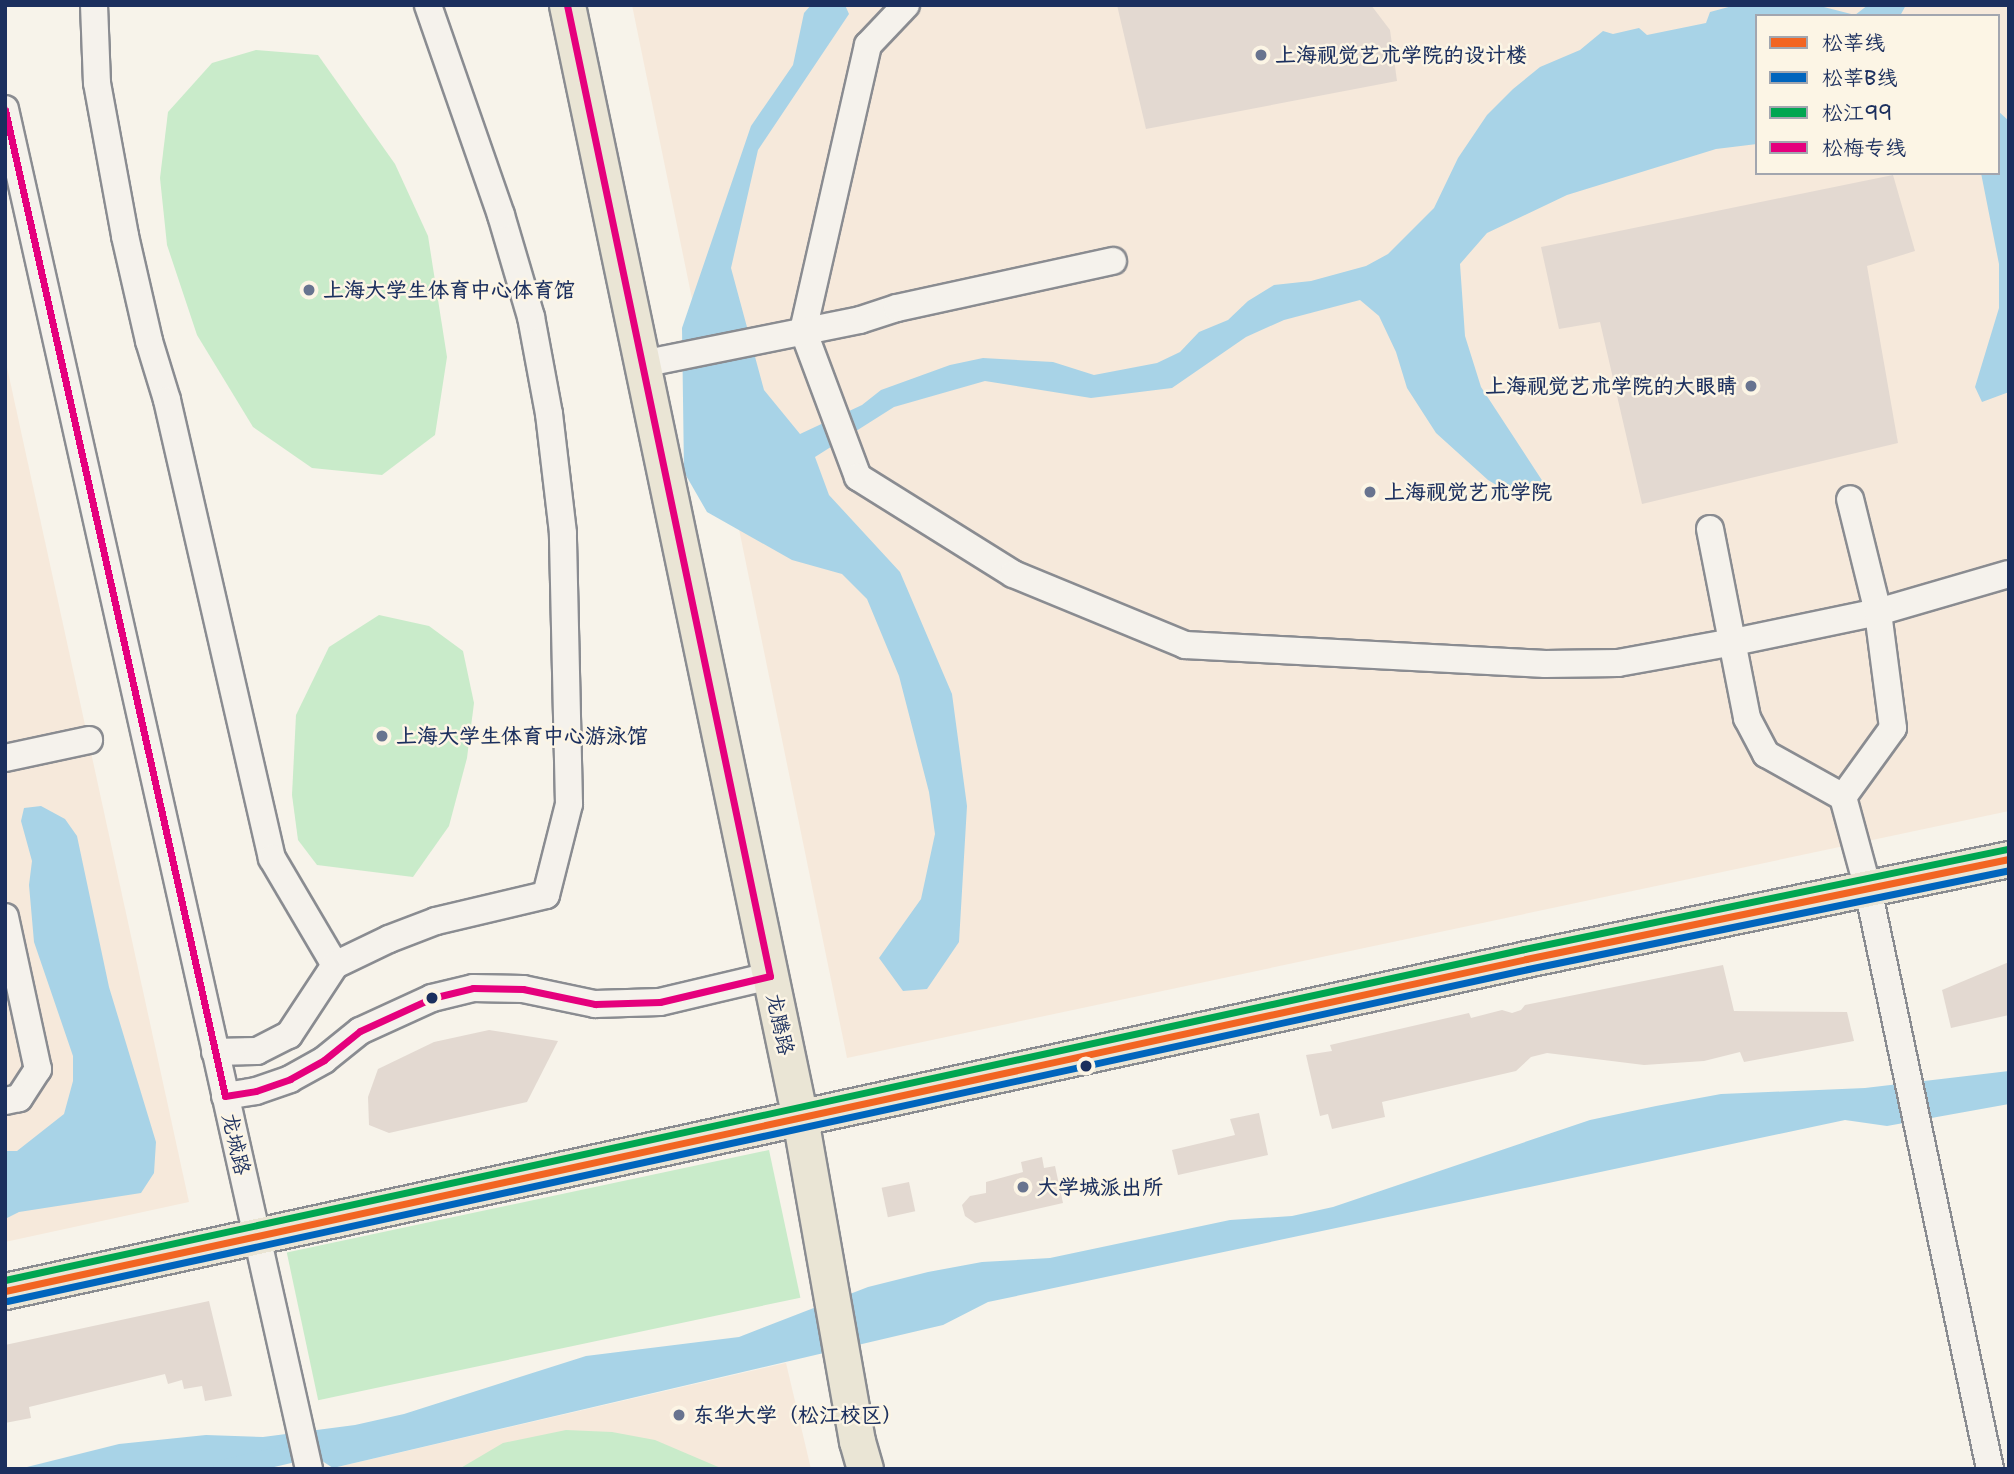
<!DOCTYPE html>
<meta charset="utf-8">
<style>
body{margin:0}
#map{position:relative;width:2014px;height:1474px;overflow:hidden;background:#f7f3ea;font-family:"Shantell Sans","LXGW WenKai TC",sans-serif}
div>[style]{position:absolute}
[style*='--x']{left:calc(var(--x)*1px);top:calc(var(--y)*1px);width:calc(var(--w)*1px);rotate:calc(var(--a)*1deg)}
.built>*{inset:0;background:#f6e9db}
.green>*{inset:0;background:#c9ebca;transform-origin:0 0}
.water>*{inset:0;background:#a8d3e7}
.canal>*{height:19px;margin:-9.5px;padding:0 9.5px;transform-origin:9.5px;border-radius:9.5px;background:#a8d3e7}
.building>*{inset:0;background:#e3d9d1;transform-origin:0 0}
.roads{filter:drop-shadow(2px 0 #8a8c91) drop-shadow(-2px 0 #8a8c91) drop-shadow(0 2px #8a8c91) drop-shadow(0 -2px #8a8c91)}
.minor>*{height:26px;margin:-13px;padding:0 13px;transform-origin:13px;border-radius:13px;background:#f5f2ec}
.major>*{height:35px;margin:-17.5px;padding:0 17.5px;transform-origin:17.5px;border-radius:17.5px;background:#eae5d5}
.bus-1>*{height:7px;margin:-3.5px;padding:0 3.5px;transform-origin:3.5px;border-radius:3.5px;background:#f26522}
.bus-2>*{height:7px;margin:-3.5px;padding:0 3.5px;transform-origin:3.5px;border-radius:3.5px;background:#0065bd}
.bus-3>*{height:7px;margin:-3.5px;padding:0 3.5px;transform-origin:3.5px;border-radius:3.5px;background:#00a651}
.bus-4>*{height:7px;margin:-3.5px;padding:0 3.5px;transform-origin:3.5px;border-radius:3.5px;background:#e5007d}
.dots>*{width:19px;height:19px;translate:-50% -50%;box-sizing:border-box;border:4px solid #fcf5e5;border-radius:50%}
span{translate:-50% -50%;white-space:nowrap;text-align:center;line-height:1.15;-webkit-text-stroke:5px #fcf5e5;paint-order:stroke}
.poi-label{font-size:21px;color:#1b2f5e;font-weight:700}
.left{translate:0 -50%;text-align:left}
.right{translate:-100% -50%;text-align:right}
.street-label{font-size:21px;color:#1b2f5e}
.frame{position:absolute;inset:0;border:7px solid #1b2f5e;pointer-events:none}
.legend{position:absolute;left:1755px;top:14px;width:245px;height:161px;box-sizing:border-box;background:#fcf5e5;border:2px solid #a2a6af;margin:0;padding:9px 12px;list-style:none;font-size:21px;color:#1b2f5e}
.legend li{display:flex;align-items:center;gap:14px;height:35px}
.legend b{width:35px;border:2px solid #a2a6af}
</style>
<div id="map">
<div class="built">
<i style="clip-path:polygon(evenodd,632px 5px,2009px 5px,2009px 811px,847px 1058px,632px 5px,1757px 16px,1998px 16px,1998px 173px,1757px 173px,1757px 16px)"></i>
<i style="clip-path:polygon(5px 358px,189px 1202px,5px 1242px)"></i>
<i style="clip-path:polygon(786px 1363px,811px 1469px,333px 1468px)"></i>
</div>
<div class="green">
<i style="clip-path:polygon(256px 50px,318px 55px,395px 164px,428px 236px,447px 357px,435px 435px,382px 475px,312px 468px,253px 427px,197px 335px,167px 245px,160px 178px,168px 112px,212px 63px)"></i>
<i style="clip-path:polygon(379px 615px,429px 626px,463px 651px,474px 703px,467px 758px,449px 826px,413px 877px,317px 865px,298px 840px,292px 795px,296px 715px,329px 647px)"></i>
<i style="left:769px;top:1150px;width:151px;height:493px;rotate:78deg"></i>
<i style="clip-path:polygon(566px 1430px,612px 1432px,655px 1440px,723px 1469px,459px 1469px,503px 1443px)"></i>
</div>
<div class="water">
<i style="clip-path:polygon(811px 5px,845px 5px,849px 14px,758px 150px,731px 268px,764px 390px,800px 434px,862px 405px,881px 390px,950px 365px,983px 358px,1053px 362px,1094px 375px,1157px 363px,1180px 352px,1199px 332px,1228px 320px,1248px 301px,1274px 285px,1311px 281px,1366px 266px,1388px 254px,1434px 208px,1458px 158px,1487px 115px,1513px 89px,1540px 67px,1580px 50px,1603px 31px,1613px 34px,1639px 28px,1647px 35px,1706px 23px,1710px 12px,1736px 5px,1820px 6px,1855px 15px,1868px 5px,1906px 5px,1900px 16px,1757px 16px,1757px 144px,1716px 149px,1567px 195px,1487px 233px,1460px 264px,1465px 336px,1481px 387px,1549px 491px,1516px 497px,1488px 480px,1436px 433px,1407px 388px,1396px 352px,1379px 316px,1360px 300px,1284px 320px,1246px 337px,1172px 388px,1091px 398px,985px 381px,894px 407px,815px 457px,829px 495px,900px 572px,952px 694px,967px 806px,959px 942px,927px 989px,903px 991px,879px 958px,921px 899px,935px 834px,929px 792px,899px 676px,867px 599px,842px 574px,792px 560px,707px 512px,684px 472px,682px 328px,751px 126px,793px 65px,804px 13px)"></i>
<i style="clip-path:polygon(1998px 111px,2009px 121px,2009px 392px,1982px 402px,1975px 387px,1999px 308px,1999px 264px,1981px 173px,1998px 173px)"></i>
<i style="clip-path:polygon(41px 806px,65px 819px,77px 836px,109px 987px,156px 1142px,154px 1173px,141px 1193px,19px 1212px,5px 1219px,5px 1151px,17px 1151px,64px 1114px,73px 1081px,73px 1056px,34px 942px,29px 885px,32px 861px,21px 821px,24px 808px)"></i>
<i style="clip-path:polygon(2009px 1071px,2009px 1104px,1887px 1126px,1845px 1120px,988px 1302px,943px 1325px,333px 1468px,305px 1450px,217px 1469px,19px 1469px,119px 1444px,206px 1435px,263px 1437px,355px 1425px,404px 1414px,586px 1356px,739px 1337px,868px 1287px,928px 1272px,982px 1262px,1050px 1258px,1230px 1220px,1292px 1216px,1333px 1207px,1590px 1120px,1656px 1106px,1721px 1094px,1865px 1088px)"></i>
</div>
<div class="canal">
<i style="--x:222;--y:1469;--w:97;--a:-13.2"></i>
</div>
<div class="building">
<i style="clip-path:polygon(1117px 5px,1371px 5px,1390px 30px,1397px 81px,1146px 129px)"></i>
<i style="clip-path:polygon(1893px 175px,1915px 251px,1867px 266px,1898px 443px,1642px 504px,1600px 322px,1559px 329px,1541px 247px)"></i>
<i style="clip-path:polygon(2009px 962px,2009px 1015px,1951px 1028px,1942px 990px)"></i>
<i style="clip-path:polygon(1723px 965px,1734px 1011px,1847px 1012px,1854px 1041px,1744px 1062px,1740px 1052px,1704px 1061px,1644px 1065px,1547px 1053px,1531px 1057px,1516px 1071px,1382px 1102px,1385px 1117px,1332px 1129px,1328px 1114px,1320px 1116px,1306px 1055px,1332px 1051px,1330px 1045px,1469px 1013px,1471px 1018px,1502px 1010px,1512px 1013px,1521px 1010px,1525px 1005px)"></i>
<i style="clip-path:polygon(489px 1030px,558px 1041px,527px 1102px,389px 1133px,369px 1125px,368px 1097px,378px 1069px,434px 1042px)"></i>
<i style="clip-path:polygon(1259px 1113px,1268px 1155px,1178px 1175px,1172px 1150px,1235px 1135px,1230px 1119px)"></i>
<i style="clip-path:polygon(1042px 1157px,1044px 1168px,1055px 1166px,1063px 1203px,975px 1223px,965px 1216px,962px 1205px,970px 1196px,986px 1193px,986px 1182px,1023px 1172px,1021px 1162px)"></i>
<i style="left:909px;top:1182px;width:30px;height:28px;rotate:78deg"></i>
<i style="clip-path:polygon(209px 1301px,232px 1396px,205px 1401px,202px 1386px,184px 1389px,182px 1380px,168px 1384px,165px 1374px,29px 1407px,31px 1418px,5px 1423px,5px 1345px)"></i>
</div>
<div class="roads">
<div class="minor">
<i style="--x:94;--y:5;--w:78;--a:87.8"></i>
<i style="--x:97;--y:83;--w:156;--a:79.6"></i>
<i style="--x:125;--y:236;--w:108;--a:77.1"></i>
<i style="--x:149;--y:341;--w:62;--a:73"></i>
<i style="--x:167;--y:400;--w:470;--a:77.1"></i>
<i style="--x:272;--y:858;--w:124;--a:59.5"></i>
<i style="--x:906;--y:5;--w:55;--a:133.5"></i>
<i style="--x:868;--y:45;--w:292;--a:102.8"></i>
<i style="--x:803;--y:330;--w:157;--a:69.5"></i>
<i style="--x:858;--y:477;--w:183;--a:32"></i>
<i style="--x:1013;--y:574;--w:186;--a:22.4"></i>
<i style="--x:1185;--y:645;--w:361;--a:3"></i>
<i style="--x:1545;--y:664;--w:73;--a:-0.8"></i>
<i style="--x:1618;--y:663;--w:118;--a:-10.3"></i>
<i style="--x:1734;--y:642;--w:147;--a:-11.8"></i>
<i style="--x:1878;--y:612;--w:136;--a:-16.2"></i>
<i style="--x:5;--y:109;--w:1394;--a:77.4"></i>
<i style="--x:642;--y:364;--w:222;--a:-11.4"></i>
<i style="--x:860;--y:320;--w:39;--a:-18"></i>
<i style="--x:897;--y:308;--w:221;--a:-12.3"></i>
<i style="--x:1710;--y:529;--w:193;--a:78.9"></i>
<i style="--x:1747;--y:718;--w:41;--a:62.2"></i>
<i style="--x:1766;--y:754;--w:88;--a:29.2"></i>
<i style="--x:1843;--y:797;--w:95;--a:74.8"></i>
<i style="--x:1868;--y:889;--w:593;--a:78.12"></i>
<i style="--x:5;--y:758;--w:86;--a:-12.1"></i>
<i style="--x:1843;--y:797;--w:85;--a:-54.1"></i>
<i style="--x:1893;--y:728;--w:117;--a:-97.4"></i>
<i style="--x:1878;--y:612;--w:116;--a:-103.9"></i>
<i style="--x:5;--y:917;--w:156;--a:77.8"></i>
<i style="--x:38;--y:1069;--w:35;--a:123"></i>
<i style="--x:19;--y:1098;--w:14;--a:168"></i>
<i style="--x:215;--y:1052;--w:42;--a:-1.4"></i>
<i style="--x:257;--y:1051;--w:36;--a:-27"></i>
<i style="--x:289;--y:1035;--w:84;--a:-56.7"></i>
<i style="--x:335;--y:965;--w:60;--a:-25.7"></i>
<i style="--x:389;--y:939;--w:50;--a:-21"></i>
<i style="--x:436;--y:921;--w:113;--a:-13.3"></i>
<i style="--x:546;--y:895;--w:94;--a:-75.8"></i>
<i style="--x:569;--y:804;--w:271;--a:-91.3"></i>
<i style="--x:563;--y:533;--w:120;--a:-96.7"></i>
<i style="--x:549;--y:414;--w:99;--a:-100.5"></i>
<i style="--x:531;--y:317;--w:106;--a:-106.4"></i>
<i style="--x:501;--y:215;--w:222;--a:-109.2"></i>
<i style="--x:225;--y:1096;--w:31;--a:-9"></i>
<i style="--x:256;--y:1091;--w:36;--a:-19"></i>
<i style="--x:290;--y:1079;--w:39;--a:-29"></i>
<i style="--x:324;--y:1060;--w:46;--a:-38.9"></i>
<i style="--x:360;--y:1031;--w:79;--a:-24.6"></i>
<i style="--x:432;--y:998;--w:42;--a:-13.7"></i>
<i style="--x:473;--y:988;--w:50;--a:1.1"></i>
<i style="--x:523;--y:989;--w:74;--a:11.8"></i>
<i style="--x:595;--y:1004;--w:65;--a:-1.8"></i>
<i style="--x:660;--y:1002;--w:113;--a:-13.3"></i>
</div>
<div class="major">
<i style="--x:567;--y:5;--w:1137;--a:78.18"></i>
<i style="--x:800;--y:1118;--w:328;--a:80"></i>
<i style="--x:857;--y:1441;--w:29;--a:74"></i>
<i style="--x:5;--y:1291;--w:1557;--a:-12.31"></i>
<i style="--x:1526;--y:959;--w:493;--a:-11.7"></i>
</div>
</div>
<div class="bus-1">
<i style="--x:5;--y:1291;--w:1557;--a:-12.31"></i>
<i style="--x:1526;--y:959;--w:493;--a:-11.7"></i>
</div>
<div class="bus-2">
<i style="--x:7;--y:1301;--w:1557;--a:-12.31"></i>
<i style="--x:1528;--y:969;--w:491;--a:-11.6"></i>
</div>
<div class="bus-3">
<i style="--x:5;--y:1280;--w:1555;--a:-12.29"></i>
<i style="--x:1524;--y:949;--w:493;--a:-11.7"></i>
</div>
<div class="bus-4">
<i style="--x:5;--y:110;--w:1010;--a:77.42"></i>
<i style="--x:225;--y:1096;--w:31;--a:-9"></i>
<i style="--x:256;--y:1091;--w:36;--a:-19"></i>
<i style="--x:290;--y:1079;--w:39;--a:-29"></i>
<i style="--x:324;--y:1060;--w:46;--a:-38.9"></i>
<i style="--x:360;--y:1031;--w:79;--a:-24.6"></i>
<i style="--x:432;--y:998;--w:42;--a:-13.7"></i>
<i style="--x:473;--y:988;--w:50;--a:1.1"></i>
<i style="--x:523;--y:989;--w:74;--a:11.8"></i>
<i style="--x:595;--y:1004;--w:65;--a:-1.8"></i>
<i style="--x:660;--y:1002;--w:113;--a:-13.3"></i>
<i style="--x:770;--y:976;--w:992;--a:-101.81"></i>
</div>
<div class="dots">
<i style="left:1261px;top:55px;background:#68748f"></i>
<i style="left:309px;top:290px;background:#68748f"></i>
<i style="left:1751px;top:386px;background:#68748f"></i>
<i style="left:1370px;top:492px;background:#68748f"></i>
<i style="left:382px;top:736px;background:#68748f"></i>
<i style="left:432px;top:998px;background:#1b2f5e"></i>
<i style="left:1086px;top:1066px;background:#1b2f5e"></i>
<i style="left:1023px;top:1187px;background:#68748f"></i>
<i style="left:679px;top:1415px;background:#68748f"></i>
</div>
<div class="poi-label">
<span class="left" style="left:1275px;top:55px">上海视觉艺术学院的设计楼</span>
<span class="left" style="left:323px;top:290px">上海大学生体育中心体育馆</span>
<span class="right" style="left:1737px;top:386px">上海视觉艺术学院的大眼睛</span>
<span class="left" style="left:1384px;top:492px">上海视觉艺术学院</span>
<span class="left" style="left:396px;top:736px">上海大学生体育中心游泳馆</span>
<span class="left" style="left:1037px;top:1187px">大学城派出所</span>
<span class="left" style="left:693px;top:1415px">东华大学（松江校区）</span>
</div>
<div class="street-label">
<span style="left:780px;top:1024px;rotate:78deg">龙腾路</span>
<span style="left:236px;top:1144px;rotate:77deg">龙城路</span>
</div>
<div class="frame"></div>
<ul class="legend">
<li><b style="height:9px;background:#f26522"></b>松莘线</li>
<li><b style="height:9px;background:#0065bd"></b>松莘B线</li>
<li><b style="height:9px;background:#00a651"></b>松江99</li>
<li><b style="height:9px;background:#e5007d"></b>松梅专线</li>
</ul>
</div>
